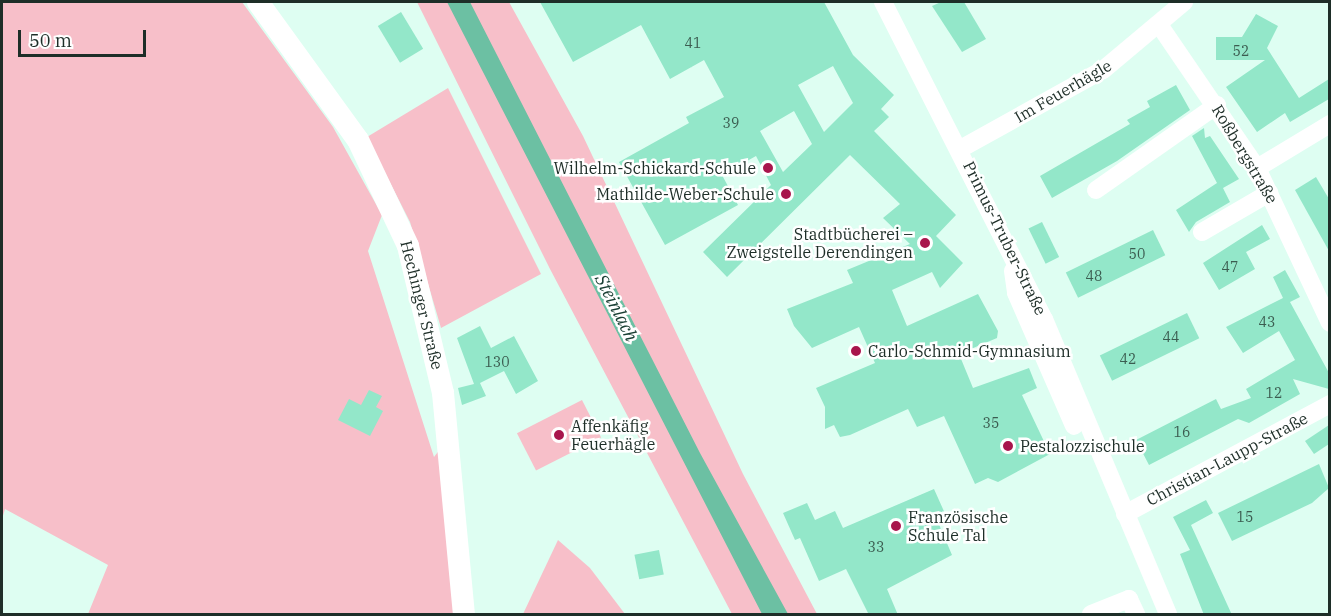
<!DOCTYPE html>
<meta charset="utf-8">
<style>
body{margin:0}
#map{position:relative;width:1331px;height:616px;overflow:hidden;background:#defef2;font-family:"IBM Plex Serif",serif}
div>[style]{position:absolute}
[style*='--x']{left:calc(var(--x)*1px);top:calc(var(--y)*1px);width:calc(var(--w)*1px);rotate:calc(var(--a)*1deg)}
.green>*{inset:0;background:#f7bfc9;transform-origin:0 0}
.water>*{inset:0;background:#6cc0a3}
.building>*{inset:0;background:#93e7c9;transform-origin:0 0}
.minor>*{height:18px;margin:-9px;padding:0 9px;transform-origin:9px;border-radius:9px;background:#fff}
.major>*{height:22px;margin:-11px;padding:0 11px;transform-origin:11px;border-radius:11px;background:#fff}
.dots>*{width:16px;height:16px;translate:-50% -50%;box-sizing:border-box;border:3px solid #fff;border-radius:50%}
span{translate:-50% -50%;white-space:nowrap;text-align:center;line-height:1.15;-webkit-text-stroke:5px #fff;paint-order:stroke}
.number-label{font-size:14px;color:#3b5c50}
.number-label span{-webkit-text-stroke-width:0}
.street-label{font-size:16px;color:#1e2e28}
.poi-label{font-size:16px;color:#1e2e28}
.right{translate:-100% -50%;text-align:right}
.left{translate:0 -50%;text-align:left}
.water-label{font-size:18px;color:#1a4034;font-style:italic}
.frame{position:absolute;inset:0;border:3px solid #1e2e28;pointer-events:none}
.scale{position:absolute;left:18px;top:30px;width:128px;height:27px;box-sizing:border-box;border:3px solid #1e2e28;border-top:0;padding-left:8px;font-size:18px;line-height:21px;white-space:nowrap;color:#1e2e28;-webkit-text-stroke:4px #fff;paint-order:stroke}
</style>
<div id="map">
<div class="green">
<i style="clip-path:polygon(2px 2px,242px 2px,333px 127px,382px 215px,368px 251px,434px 457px,450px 436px,464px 614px,88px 614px,108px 565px,5px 509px,2px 519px)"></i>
<i style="clip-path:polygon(417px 2px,509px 2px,583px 136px,743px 474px,817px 614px,732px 614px,550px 269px)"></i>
<i style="clip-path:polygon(448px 88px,541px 274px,441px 328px,410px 222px,367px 137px)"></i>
<i style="left:582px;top:400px;width:42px;height:73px;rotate:63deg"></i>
<i style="clip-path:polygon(558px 540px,590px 568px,625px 614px,523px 614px)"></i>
</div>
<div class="water">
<i style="clip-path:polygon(447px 2px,470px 2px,700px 453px,788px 614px,762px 614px)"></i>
</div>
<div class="building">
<i style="clip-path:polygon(evenodd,540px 2px,824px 2px,853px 55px,894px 95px,881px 109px,889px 117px,874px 131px,956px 215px,936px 236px,963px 263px,940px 288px,932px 272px,892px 290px,907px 326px,978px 294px,998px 331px,997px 338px,959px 354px,973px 388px,1029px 368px,1037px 388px,1022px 395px,1050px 454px,998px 482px,988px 478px,975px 484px,944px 416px,917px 427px,908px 409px,850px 435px,840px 437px,834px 425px,825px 429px,825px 407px,816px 388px,875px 363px,859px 327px,812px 348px,794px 326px,787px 309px,853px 283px,847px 270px,910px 244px,883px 218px,900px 204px,850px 155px,727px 277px,703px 252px,771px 185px,756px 156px,722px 175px,738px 205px,665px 245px,619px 162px,689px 123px,686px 117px,724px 97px,704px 60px,670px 79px,641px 25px,573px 62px,540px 2px,833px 66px,853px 103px,824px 132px,798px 85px,833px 66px,540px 2px,794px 111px,812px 144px,783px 172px,760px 131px,794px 111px)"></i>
<i style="clip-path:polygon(941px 2px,964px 2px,986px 39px,962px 52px,932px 6px)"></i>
<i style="left:401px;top:12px;width:43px;height:27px;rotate:59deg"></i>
<i style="clip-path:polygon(1256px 14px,1278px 26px,1267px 48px,1299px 98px,1329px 79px,1329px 99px,1290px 122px,1285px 113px,1257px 132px,1226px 87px,1265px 60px,1216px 60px,1216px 37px,1242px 37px)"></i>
<i style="clip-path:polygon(1176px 85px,1190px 110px,1117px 161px,1052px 198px,1040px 176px,1130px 124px,1127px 120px,1150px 107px,1147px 101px)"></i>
<i style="clip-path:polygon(1204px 128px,1205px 138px,1210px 136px,1239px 179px,1223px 188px,1230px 202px,1196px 222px,1189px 232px,1176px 210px,1217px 183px,1192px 136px)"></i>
<i style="clip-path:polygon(1316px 177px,1329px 199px,1329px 251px,1295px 190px)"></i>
<i style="left:1042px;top:222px;width:39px;height:15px;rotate:64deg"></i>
<i style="clip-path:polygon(1262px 225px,1270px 239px,1246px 252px,1255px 269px,1219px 290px,1203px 263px)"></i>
<i style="left:1153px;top:230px;width:28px;height:97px;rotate:64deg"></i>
<i style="clip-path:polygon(1285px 270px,1300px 297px,1290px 302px,1329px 373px,1329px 389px,1293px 379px,1300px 394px,1249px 423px,1238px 419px,1149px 465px,1136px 440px,1216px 399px,1221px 409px,1251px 398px,1246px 389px,1295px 360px,1279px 331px,1243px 353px,1226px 327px,1283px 298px,1273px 277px)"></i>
<i style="left:1187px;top:313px;width:28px;height:97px;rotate:64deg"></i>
<i style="clip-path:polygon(480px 326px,491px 348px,514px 336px,538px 381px,516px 394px,504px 371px,480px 383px,486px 396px,462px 405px,458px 388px,474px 384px,457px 338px)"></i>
<i style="clip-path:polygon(369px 390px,382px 396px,376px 407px,383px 411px,370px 436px,338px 420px,349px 399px,361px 405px)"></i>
<i style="clip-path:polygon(1329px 425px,1329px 444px,1314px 454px,1305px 441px)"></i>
<i style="clip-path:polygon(1319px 464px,1329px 488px,1312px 503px,1232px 541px,1218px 513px)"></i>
<i style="clip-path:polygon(934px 489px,947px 518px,938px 522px,952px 555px,887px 589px,898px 615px,869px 615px,846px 569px,819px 581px,800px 538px,795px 540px,783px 513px,807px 503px,815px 520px,835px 511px,843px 528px)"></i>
<i style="clip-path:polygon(1206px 500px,1213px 513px,1191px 525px,1232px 615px,1204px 615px,1180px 554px,1190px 550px,1173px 517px)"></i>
<i style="left:659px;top:550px;width:25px;height:25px;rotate:79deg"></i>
</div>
<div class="minor">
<i style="--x:883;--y:2;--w:356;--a:63.1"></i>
<i style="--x:1044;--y:319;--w:320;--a:67.2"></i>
<i style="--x:1160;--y:26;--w:172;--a:55.7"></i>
<i style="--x:1257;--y:168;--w:171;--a:64.8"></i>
<i style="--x:962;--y:148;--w:161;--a:-29"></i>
<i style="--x:1103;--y:70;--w:106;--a:-40"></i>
<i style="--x:1257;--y:168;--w:85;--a:-31.1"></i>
<i style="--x:1096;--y:190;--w:148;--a:-35.1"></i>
<i style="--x:1202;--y:232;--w:78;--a:-30.2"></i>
<i style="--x:1013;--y:271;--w:22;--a:82"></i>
<i style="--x:1016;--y:293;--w:145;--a:66.4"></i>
<i style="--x:1125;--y:514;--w:233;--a:-28.2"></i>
<i style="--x:1091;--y:614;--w:41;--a:-21.5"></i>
<i style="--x:1129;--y:599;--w:17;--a:65"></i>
</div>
<div class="major">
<i style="--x:258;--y:2;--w:170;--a:54.1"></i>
<i style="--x:358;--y:140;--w:117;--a:64.7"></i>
<i style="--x:408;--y:246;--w:151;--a:76.6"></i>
<i style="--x:443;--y:393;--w:222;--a:84.6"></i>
</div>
<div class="dots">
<i style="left:768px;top:168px;background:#a8154c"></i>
<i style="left:786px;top:194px;background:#a8154c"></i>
<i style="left:925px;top:243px;background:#a8154c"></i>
<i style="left:856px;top:351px;background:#a8154c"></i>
<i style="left:559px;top:435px;background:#a8154c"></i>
<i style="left:1008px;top:446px;background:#a8154c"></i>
<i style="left:896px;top:526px;background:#a8154c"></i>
</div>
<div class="number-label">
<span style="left:693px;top:43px">41</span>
<span style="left:1241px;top:51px">52</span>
<span style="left:731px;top:123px">39</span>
<span style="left:1137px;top:254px">50</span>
<span style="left:1230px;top:267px">47</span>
<span style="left:1094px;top:276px">48</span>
<span style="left:1267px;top:322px">43</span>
<span style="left:1171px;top:337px">44</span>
<span style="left:1128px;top:359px">42</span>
<span style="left:497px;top:362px">130</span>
<span style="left:1274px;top:393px">12</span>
<span style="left:991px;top:423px">35</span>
<span style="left:1182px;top:432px">16</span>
<span style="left:1245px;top:517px">15</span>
<span style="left:876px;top:547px">33</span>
</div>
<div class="street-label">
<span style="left:1063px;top:91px;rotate:-30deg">Im Feuerhägle</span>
<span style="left:1245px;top:154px;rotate:59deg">Roßbergstraße</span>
<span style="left:1005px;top:238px;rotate:64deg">Primus-Truber-Straße</span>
<span style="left:422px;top:305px;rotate:76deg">Hechinger Straße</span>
<span style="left:1227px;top:459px;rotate:-28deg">Christian-Laupp-Straße</span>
</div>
<div class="poi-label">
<span class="right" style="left:756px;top:168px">Wilhelm-Schickard-Schule</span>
<span class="right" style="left:774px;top:194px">Mathilde-Weber-Schule</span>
<span class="right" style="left:913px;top:243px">Stadtbücherei –<br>Zweigstelle Derendingen</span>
<span class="left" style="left:868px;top:351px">Carlo-Schmid-Gymnasium</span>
<span class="left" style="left:571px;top:435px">Affenkäfig<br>Feuerhägle</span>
<span class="left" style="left:1020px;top:446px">Pestalozzischule</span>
<span class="left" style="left:908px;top:526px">Französische<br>Schule Tal</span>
</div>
<div class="water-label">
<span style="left:616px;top:308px;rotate:63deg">Steinlach</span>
</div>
<div class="frame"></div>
<div class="scale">50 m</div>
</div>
